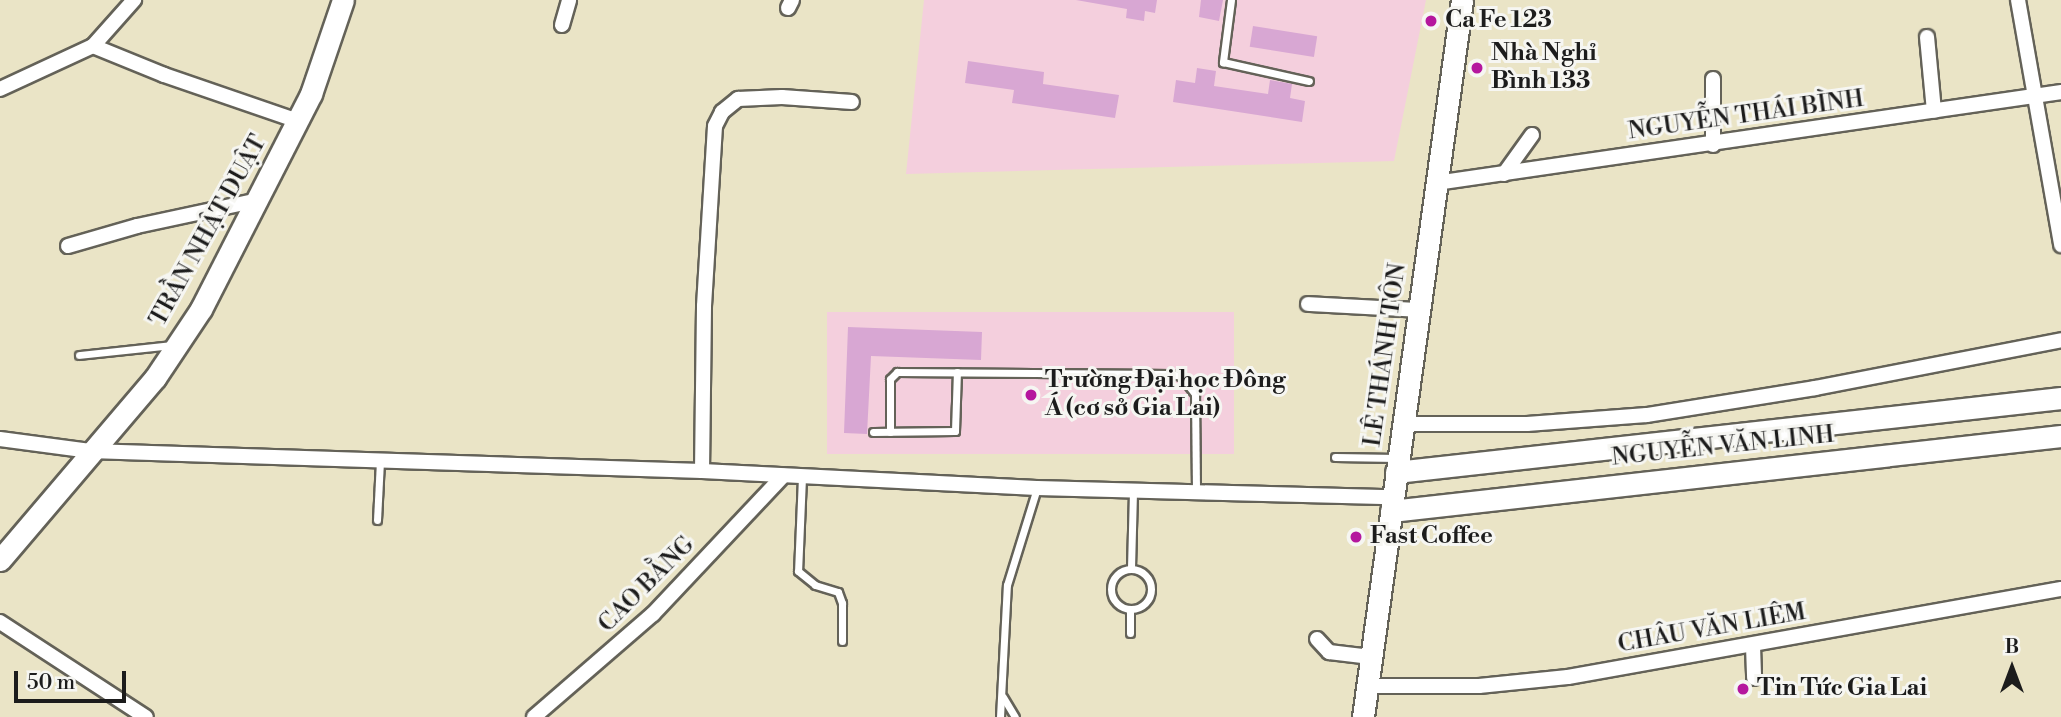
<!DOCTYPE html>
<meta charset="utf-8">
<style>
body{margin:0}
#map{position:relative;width:2061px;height:717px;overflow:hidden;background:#eae4c6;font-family:"Libre Bodoni",serif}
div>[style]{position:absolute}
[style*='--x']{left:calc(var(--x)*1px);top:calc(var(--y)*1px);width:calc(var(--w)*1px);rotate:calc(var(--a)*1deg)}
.built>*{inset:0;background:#f4cfdd;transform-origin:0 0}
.building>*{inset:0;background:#d8a7d3;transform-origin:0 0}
.roads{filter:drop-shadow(2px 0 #646258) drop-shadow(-2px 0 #646258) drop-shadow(0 2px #646258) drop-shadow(0 -2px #646258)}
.lane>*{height:7px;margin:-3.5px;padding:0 3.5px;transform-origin:3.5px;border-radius:3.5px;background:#fff}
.lane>.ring{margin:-3.5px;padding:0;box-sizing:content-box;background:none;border:7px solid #fff;border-radius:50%}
.street>*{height:14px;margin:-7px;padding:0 7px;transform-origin:7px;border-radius:7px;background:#fff}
.secondary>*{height:21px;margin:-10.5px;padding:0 10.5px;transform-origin:10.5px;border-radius:10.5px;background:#fff}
.dots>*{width:19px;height:19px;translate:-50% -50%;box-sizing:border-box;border:4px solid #f6f6f2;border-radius:50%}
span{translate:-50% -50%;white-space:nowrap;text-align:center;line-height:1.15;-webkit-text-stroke:6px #f6f6f2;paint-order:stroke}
.poi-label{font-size:24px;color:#1c1c1c;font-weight:700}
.left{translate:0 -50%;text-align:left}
.street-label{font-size:24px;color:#1c1c1c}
.north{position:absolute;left:1977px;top:633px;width:70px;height:70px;-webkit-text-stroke:5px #f6f6f2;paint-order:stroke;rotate:0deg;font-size:19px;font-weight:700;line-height:28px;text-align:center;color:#1c1c1c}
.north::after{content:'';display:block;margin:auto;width:24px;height:32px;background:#1c1c1c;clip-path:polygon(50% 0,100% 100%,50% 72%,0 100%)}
.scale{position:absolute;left:14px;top:671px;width:112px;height:32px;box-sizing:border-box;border:4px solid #1c1c1c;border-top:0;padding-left:9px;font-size:21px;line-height:24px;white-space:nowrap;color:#1c1c1c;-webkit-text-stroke:5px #f6f6f2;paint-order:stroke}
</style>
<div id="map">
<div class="built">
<i style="clip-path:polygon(924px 0,1426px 0,1394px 161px,906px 174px)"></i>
<i style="left:827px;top:312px;width:407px;height:142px"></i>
</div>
<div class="building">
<i style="clip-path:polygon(1076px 0,1157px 0,1155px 13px,1145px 11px,1144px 21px,1126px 18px,1127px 9px)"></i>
<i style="clip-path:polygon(1201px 0,1223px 0,1219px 21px,1199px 17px)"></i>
<i style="left:1253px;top:26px;width:65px;height:21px;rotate:9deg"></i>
<i style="clip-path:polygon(968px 61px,1044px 72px,1043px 84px,1119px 95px,1115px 118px,1012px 103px,1014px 90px,965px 83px)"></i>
<i style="clip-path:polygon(1197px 68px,1216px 71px,1214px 86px,1268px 94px,1270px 80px,1292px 84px,1290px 98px,1305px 101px,1302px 122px,1173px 102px,1176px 80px,1195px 83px)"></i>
<i style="clip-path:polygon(848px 327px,982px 332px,981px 360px,871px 356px,867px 434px,844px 433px)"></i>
</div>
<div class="roads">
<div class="lane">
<i style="--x:1231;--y:0;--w:63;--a:97.4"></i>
<i style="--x:1223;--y:62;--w:88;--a:12.5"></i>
<i style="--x:79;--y:355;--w:95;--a:-6.1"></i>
<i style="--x:873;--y:432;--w:82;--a:-0.7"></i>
<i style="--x:955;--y:431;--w:59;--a:-88.1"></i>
<i style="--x:890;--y:432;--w:53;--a:-90"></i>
<i style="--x:890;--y:379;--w:10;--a:-45"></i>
<i style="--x:897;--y:372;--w:273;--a:0.4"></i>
<i style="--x:1170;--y:374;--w:11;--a:10"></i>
<i style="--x:1181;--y:376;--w:23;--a:52"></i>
<i style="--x:1195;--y:394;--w:96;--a:89.4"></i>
<i style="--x:1335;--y:457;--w:62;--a:0.9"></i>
<i style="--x:802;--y:477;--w:94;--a:92.4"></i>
<i style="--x:798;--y:571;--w:22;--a:39"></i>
<i style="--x:815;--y:585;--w:24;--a:17"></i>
<i style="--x:838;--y:592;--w:12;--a:70"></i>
<i style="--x:842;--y:603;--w:38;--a:90"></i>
<i style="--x:377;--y:520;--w:59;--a:-87.1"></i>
<i style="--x:1131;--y:568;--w:79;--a:-88.5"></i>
<i class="ring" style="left:1111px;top:569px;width:33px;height:33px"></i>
<i style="--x:1130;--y:633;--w:24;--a:-90"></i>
<i style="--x:1003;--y:697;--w:23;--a:59"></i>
<i style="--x:1000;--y:717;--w:132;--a:-87"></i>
<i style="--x:1007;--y:585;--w:102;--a:-72.8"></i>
</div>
<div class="street">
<i style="--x:2018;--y:0;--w:249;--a:80"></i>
<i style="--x:788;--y:8;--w:9;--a:-63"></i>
<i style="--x:562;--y:25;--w:26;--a:-74"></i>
<i style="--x:1927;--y:37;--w:74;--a:84.6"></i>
<i style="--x:93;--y:46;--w:62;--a:-48.3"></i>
<i style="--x:0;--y:89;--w:102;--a:-24.8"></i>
<i style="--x:93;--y:46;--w:77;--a:22.2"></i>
<i style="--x:164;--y:75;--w:142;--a:18.9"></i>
<i style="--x:1713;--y:145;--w:66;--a:-90"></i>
<i style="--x:1504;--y:174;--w:48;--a:-54.3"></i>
<i style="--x:1436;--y:183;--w:632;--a:-8.28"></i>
<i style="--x:68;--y:246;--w:72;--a:-16.2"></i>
<i style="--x:137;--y:226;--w:124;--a:-12.1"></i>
<i style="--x:1308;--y:304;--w:111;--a:3.1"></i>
<i style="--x:1404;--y:424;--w:123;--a:0"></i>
<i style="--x:1527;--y:424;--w:120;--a:-4.3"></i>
<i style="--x:1647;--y:415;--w:170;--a:-9.1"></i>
<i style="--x:1815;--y:388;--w:251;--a:-11"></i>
<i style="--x:0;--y:439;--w:91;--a:7.6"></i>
<i style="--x:90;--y:451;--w:612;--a:1.87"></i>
<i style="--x:702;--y:471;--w:335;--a:2.9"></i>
<i style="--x:1037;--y:488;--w:355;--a:1.5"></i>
<i style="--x:702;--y:471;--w:165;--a:-89.3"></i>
<i style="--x:704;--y:306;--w:180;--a:-86.5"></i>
<i style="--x:715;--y:126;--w:16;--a:-63"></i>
<i style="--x:722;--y:112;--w:21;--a:-39"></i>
<i style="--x:738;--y:99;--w:44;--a:-2.6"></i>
<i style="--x:782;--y:97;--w:70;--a:4.1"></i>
<i style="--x:0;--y:622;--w:174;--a:33.1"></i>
<i style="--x:1317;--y:639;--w:18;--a:47"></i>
<i style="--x:1329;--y:652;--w:42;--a:6.8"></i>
<i style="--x:1753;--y:646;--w:32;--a:88"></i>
<i style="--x:1367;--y:686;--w:112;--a:0"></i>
<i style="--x:1479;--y:686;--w:89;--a:-5.8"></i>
<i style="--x:1568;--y:677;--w:501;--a:-10.12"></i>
<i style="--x:534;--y:717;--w:157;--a:-40.9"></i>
<i style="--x:653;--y:614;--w:190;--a:-46.7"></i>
</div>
<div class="secondary">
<i style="--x:1396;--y:472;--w:669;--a:-6.35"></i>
<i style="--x:1391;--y:511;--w:674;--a:-6.39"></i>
<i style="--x:0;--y:560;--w:239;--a:-49.6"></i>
<i style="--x:155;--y:378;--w:83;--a:-56.3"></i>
<i style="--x:201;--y:309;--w:242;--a:-62.9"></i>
<i style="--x:311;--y:94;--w:99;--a:-71.2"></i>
<i style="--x:1363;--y:717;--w:724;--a:-82.14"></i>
</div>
</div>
<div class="dots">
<i style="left:1431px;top:21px;background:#b5179e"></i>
<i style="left:1477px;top:68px;background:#b5179e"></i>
<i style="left:1031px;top:395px;background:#b5179e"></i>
<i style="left:1356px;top:537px;background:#b5179e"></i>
<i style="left:1743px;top:689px;background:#b5179e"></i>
</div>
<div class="poi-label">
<span class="left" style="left:1445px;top:21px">Ca Fe 123</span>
<span class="left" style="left:1491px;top:68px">Nhà Nghỉ<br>Bình 133</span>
<span class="left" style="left:1045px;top:395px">Trường Đại học Đông<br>Á (cơ sở Gia Lai)</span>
<span class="left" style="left:1370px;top:537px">Fast Coffee</span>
<span class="left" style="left:1757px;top:689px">Tin Tức Gia Lai</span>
</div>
<div class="street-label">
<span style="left:1746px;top:116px;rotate:-8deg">NGUYỄN THÁI BÌNH</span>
<span style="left:209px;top:231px;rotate:-61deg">TRẦN NHẬT DUẬT</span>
<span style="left:1386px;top:355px;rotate:-82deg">LÊ THÁNH TÔN</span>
<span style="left:1723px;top:447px;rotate:-6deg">NGUYỄN VĂN LINH</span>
<span style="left:647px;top:585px;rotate:-45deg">CAO BẰNG</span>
<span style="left:1712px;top:629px;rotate:-10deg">CHÂU VĂN LIÊM</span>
</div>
<div class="north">B</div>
<div class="scale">50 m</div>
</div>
